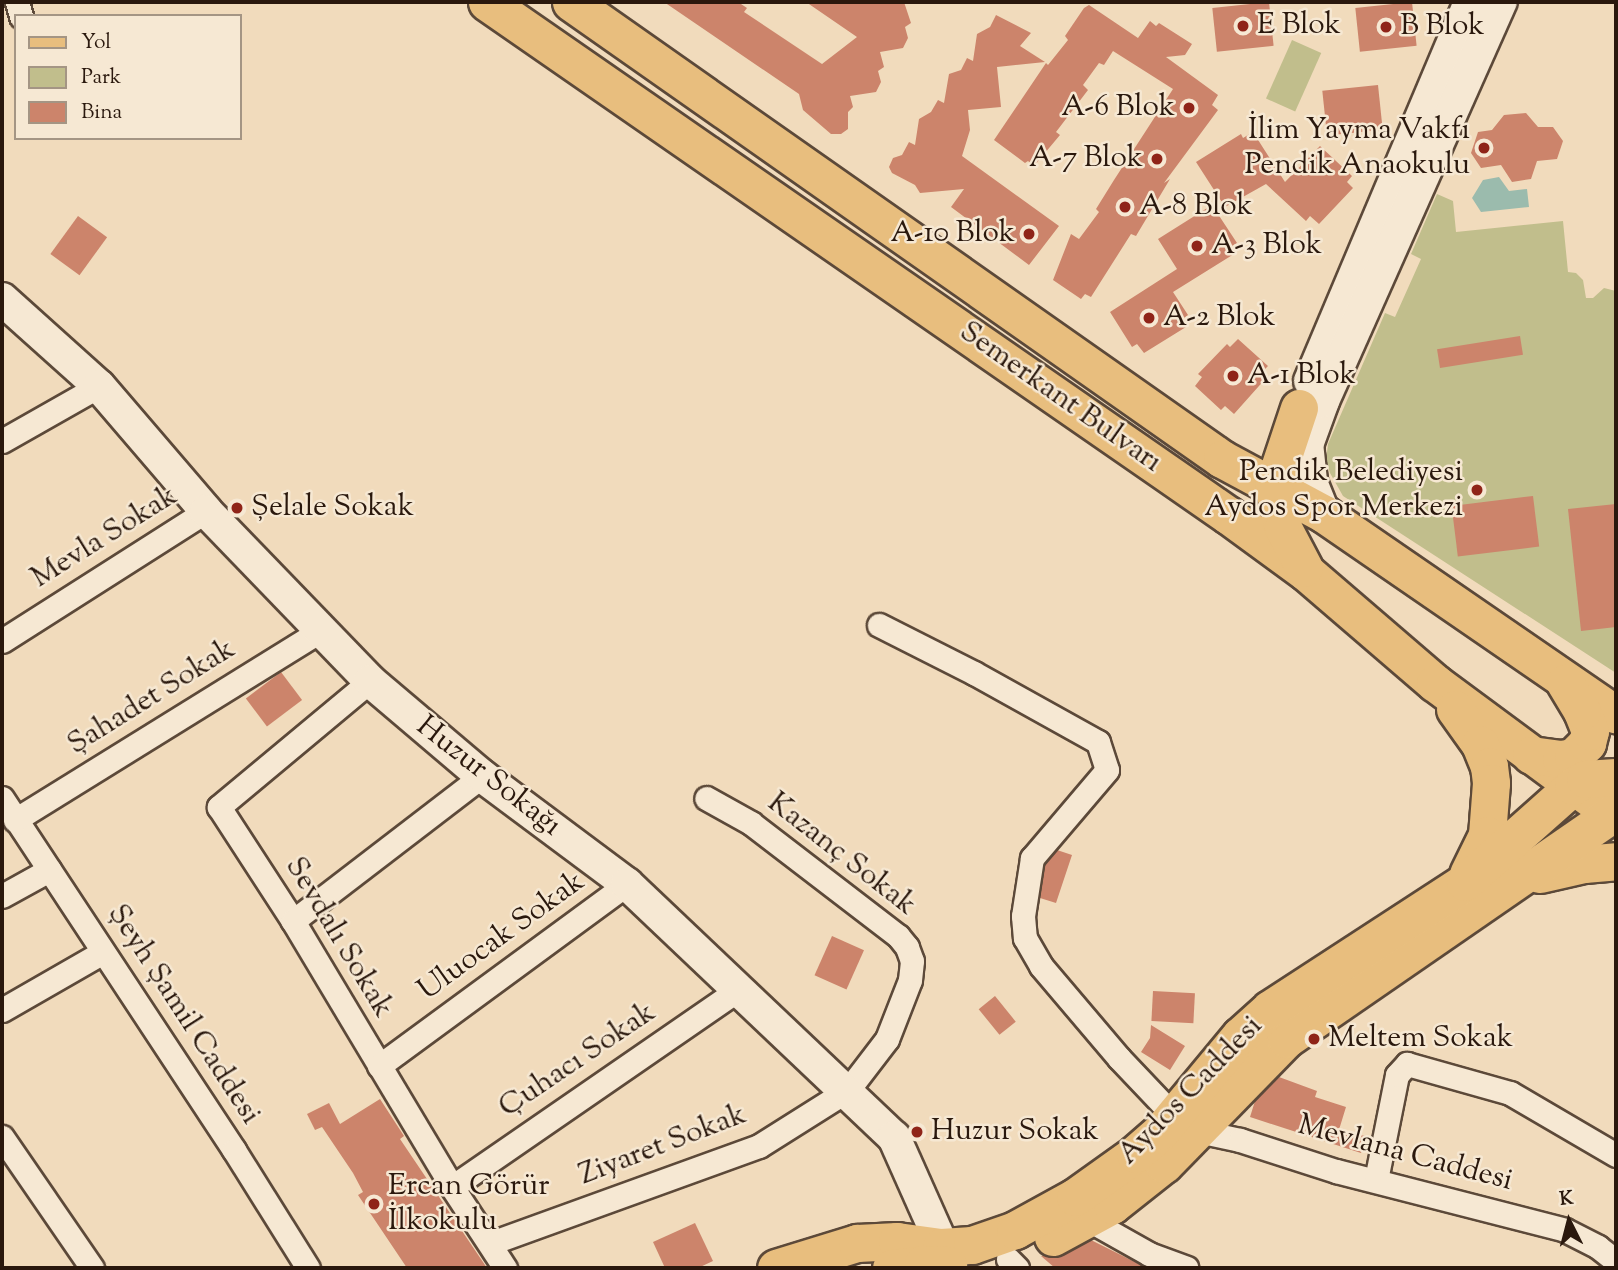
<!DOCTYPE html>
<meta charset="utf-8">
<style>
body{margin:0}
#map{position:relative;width:1618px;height:1270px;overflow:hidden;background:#f1dbbc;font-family:"Sorts Mill Goudy",serif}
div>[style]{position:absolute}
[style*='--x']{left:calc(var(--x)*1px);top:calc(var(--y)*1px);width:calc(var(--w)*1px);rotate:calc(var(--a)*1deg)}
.green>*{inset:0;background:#c1be8c;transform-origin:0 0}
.water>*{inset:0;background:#9bbbad}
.building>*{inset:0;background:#cc846b;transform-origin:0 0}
.roads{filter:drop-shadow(2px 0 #5c4939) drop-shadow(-2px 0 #5c4939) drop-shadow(0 2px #5c4939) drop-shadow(0 -2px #5c4939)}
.street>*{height:23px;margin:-11.5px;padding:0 11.5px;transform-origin:11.5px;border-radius:11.5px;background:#f6e8d3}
.secondary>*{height:32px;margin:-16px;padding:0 16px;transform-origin:16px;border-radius:16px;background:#f6e8d3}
.primary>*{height:37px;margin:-18.5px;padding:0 18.5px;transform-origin:18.5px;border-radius:18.5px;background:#e8be7e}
.dots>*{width:19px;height:19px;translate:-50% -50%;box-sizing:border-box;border:4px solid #f6e8d3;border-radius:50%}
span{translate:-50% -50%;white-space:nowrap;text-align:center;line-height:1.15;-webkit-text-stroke:5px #f6e8d3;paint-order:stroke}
.poi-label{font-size:30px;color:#2a180d}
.left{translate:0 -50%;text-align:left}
.right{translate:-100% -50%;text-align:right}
.street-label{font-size:30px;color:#2a180d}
.frame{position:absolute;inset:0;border:4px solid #2a180d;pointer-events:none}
.legend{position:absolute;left:14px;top:14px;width:228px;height:126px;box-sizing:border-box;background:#f6e8d3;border:2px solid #a49584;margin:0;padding:9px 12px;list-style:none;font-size:21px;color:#2a180d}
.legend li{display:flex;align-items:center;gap:14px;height:35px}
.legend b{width:35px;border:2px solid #a49584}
.north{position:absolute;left:1534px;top:1186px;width:70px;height:70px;-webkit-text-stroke:5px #f6e8d3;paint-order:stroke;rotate:354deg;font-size:19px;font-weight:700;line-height:28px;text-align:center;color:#2a180d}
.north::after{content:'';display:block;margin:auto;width:24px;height:32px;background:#2a180d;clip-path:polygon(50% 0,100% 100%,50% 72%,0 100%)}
</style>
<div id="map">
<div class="green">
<i style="left:1292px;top:40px;width:32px;height:64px;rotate:24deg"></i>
<i style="clip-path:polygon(1437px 194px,1453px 201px,1456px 232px,1563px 221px,1568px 272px,1576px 273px,1583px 280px,1586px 298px,1593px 298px,1604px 288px,1616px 291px,1616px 673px,1343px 496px,1330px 473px,1326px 460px,1328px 444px,1385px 313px,1395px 317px,1421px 259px,1411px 254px)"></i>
</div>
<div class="water">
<i style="clip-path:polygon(1499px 177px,1509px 191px,1527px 189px,1529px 207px,1481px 212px,1472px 198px,1483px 180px)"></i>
</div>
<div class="building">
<i style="clip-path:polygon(664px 2px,738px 2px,747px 8px,744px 12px,822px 64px,857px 37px,806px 2px,904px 2px,911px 23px,905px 27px,908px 38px,903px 48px,880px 52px,884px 67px,878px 71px,881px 82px,876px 92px,850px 96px,853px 107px,848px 112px,848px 129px,841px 134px,831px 134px,803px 110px,799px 94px)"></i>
<i style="left:1269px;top:2px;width:44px;height:57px;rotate:84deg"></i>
<i style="left:1412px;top:2px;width:44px;height:57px;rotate:84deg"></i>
<i style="clip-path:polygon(1089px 5px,1138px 38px,1150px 21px,1156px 26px,1159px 23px,1192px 44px,1185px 55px,1166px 57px,1218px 95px,1212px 105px,1218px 110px,1164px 183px,1170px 179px,1136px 236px,1131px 234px,1091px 297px,1085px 294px,1081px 299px,1053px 280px,1071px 234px,1079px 239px,1099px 212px,1096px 209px,1114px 180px,1173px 89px,1113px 51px,1104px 65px,1099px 63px,1083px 85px,1088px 90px,1056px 132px,1060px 135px,1034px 166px,1028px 161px,1025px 163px,994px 140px,1046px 63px,1048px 65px,1068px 40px,1065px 36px,1084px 8px)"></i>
<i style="clip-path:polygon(996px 15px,1031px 33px,1020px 46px,1045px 62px,997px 67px,1001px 107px,968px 110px,970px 130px,962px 156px,1059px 226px,1029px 265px,951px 207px,964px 189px,920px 193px,915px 185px,892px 173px,889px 167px,893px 158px,902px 155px,909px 142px,915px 145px,919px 119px,931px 112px,938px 100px,944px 103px,949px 74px,961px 70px,967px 58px,973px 61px,977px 34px,990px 27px)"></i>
<i style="left:1378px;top:85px;width:45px;height:56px;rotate:84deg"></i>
<i style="clip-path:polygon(1526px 113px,1538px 127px,1553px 127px,1563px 141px,1557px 159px,1537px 161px,1531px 179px,1512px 182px,1501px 165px,1481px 168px,1471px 153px,1478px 132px,1492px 130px,1504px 115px)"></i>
<i style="clip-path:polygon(1253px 132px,1285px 182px,1320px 146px,1352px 176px,1347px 182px,1353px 188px,1319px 224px,1310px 216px,1306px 221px,1266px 184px,1225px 207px,1196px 162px,1241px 134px,1243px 138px)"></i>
<i style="clip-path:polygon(1212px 205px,1237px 243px,1230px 247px,1234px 254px,1173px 292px,1188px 315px,1181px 320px,1186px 327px,1144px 353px,1137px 344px,1132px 347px,1110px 312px,1177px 269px,1158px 239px)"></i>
<i style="left:78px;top:216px;width:36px;height:47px;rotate:36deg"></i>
<i style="left:1520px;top:336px;width:19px;height:84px;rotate:81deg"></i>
<i style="clip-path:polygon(1238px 339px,1268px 366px,1262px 372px,1267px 377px,1234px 414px,1225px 406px,1221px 410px,1195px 386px,1202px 377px,1198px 374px,1227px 344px,1230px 347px)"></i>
<i style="left:1533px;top:496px;width:51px;height:82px;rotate:83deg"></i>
<i style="clip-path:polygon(1616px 504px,1616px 627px,1581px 631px,1568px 509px)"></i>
<i style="left:281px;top:672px;width:35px;height:44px;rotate:53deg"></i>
<i style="clip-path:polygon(1057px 850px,1072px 855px,1056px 903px,1040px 898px,1045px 864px)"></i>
<i style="left:832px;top:936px;width:35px;height:43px;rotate:24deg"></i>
<i style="left:1153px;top:991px;width:42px;height:30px;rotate:3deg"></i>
<i style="left:995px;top:996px;width:33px;height:21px;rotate:51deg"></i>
<i style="clip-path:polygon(1151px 1025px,1185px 1046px,1170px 1070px,1141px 1052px,1150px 1038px)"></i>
<i style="clip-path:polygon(1279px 1077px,1317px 1091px,1315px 1097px,1346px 1107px,1338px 1133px,1367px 1136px,1361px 1153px,1250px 1117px,1255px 1101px)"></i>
<i style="clip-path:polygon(380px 1099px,404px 1136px,400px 1139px,487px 1268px,407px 1268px,358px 1195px,363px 1192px,353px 1173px,322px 1127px,315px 1130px,307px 1114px,329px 1103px,340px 1124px)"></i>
<i style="clip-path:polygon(695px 1223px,713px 1261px,698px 1268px,665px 1268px,653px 1242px)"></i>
<i style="clip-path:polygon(1091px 1240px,1147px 1268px,1055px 1268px,1041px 1256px,1062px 1256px)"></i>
</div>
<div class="roads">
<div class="street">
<i style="--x:17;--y:2;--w:15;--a:74"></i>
<i style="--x:2;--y:441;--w:112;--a:-29.6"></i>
<i style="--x:879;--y:625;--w:106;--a:26.8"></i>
<i style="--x:974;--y:673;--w:142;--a:29.1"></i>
<i style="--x:1098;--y:742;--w:29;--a:72"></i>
<i style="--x:1107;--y:770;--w:116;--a:130.4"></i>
<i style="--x:1032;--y:858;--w:59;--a:98.8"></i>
<i style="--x:1023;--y:916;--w:22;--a:85"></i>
<i style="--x:1025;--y:938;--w:32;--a:60"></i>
<i style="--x:1041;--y:966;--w:121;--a:49.7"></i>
<i style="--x:1119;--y:1058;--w:80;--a:46.5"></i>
<i style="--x:1174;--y:1116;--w:28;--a:32"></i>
<i style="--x:1198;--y:1131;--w:43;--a:12.1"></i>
<i style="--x:1240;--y:1140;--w:101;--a:17.9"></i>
<i style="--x:1336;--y:1171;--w:236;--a:14.4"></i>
<i style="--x:1565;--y:1230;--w:37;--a:27"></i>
<i style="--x:1598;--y:1247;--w:23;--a:38"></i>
<i style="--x:2;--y:641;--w:242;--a:-32.5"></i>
<i style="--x:370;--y:681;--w:197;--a:140.2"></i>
<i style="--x:219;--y:807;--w:136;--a:57"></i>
<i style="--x:293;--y:921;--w:310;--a:59.1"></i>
<i style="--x:452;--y:1187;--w:97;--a:56.8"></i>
<i style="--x:2;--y:798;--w:422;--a:56.6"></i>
<i style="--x:234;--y:1150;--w:139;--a:57.9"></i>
<i style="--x:15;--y:820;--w:361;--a:-31.8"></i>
<i style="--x:2;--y:896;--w:54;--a:-29"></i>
<i style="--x:293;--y:921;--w:238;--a:-37.5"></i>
<i style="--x:2;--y:1010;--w:116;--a:-29.9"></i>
<i style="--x:379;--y:1066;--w:308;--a:-36.3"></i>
<i style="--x:2;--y:1137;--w:159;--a:55.5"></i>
<i style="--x:1376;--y:1180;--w:107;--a:-78.7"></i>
<i style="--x:1397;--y:1075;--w:15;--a:-48"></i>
<i style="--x:1407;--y:1064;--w:107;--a:15.7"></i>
<i style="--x:1510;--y:1093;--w:123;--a:30.3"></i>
<i style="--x:452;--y:1187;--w:351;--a:-34.6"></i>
<i style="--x:1087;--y:1219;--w:71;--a:29.4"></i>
<i style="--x:1149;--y:1254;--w:40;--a:20.2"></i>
<i style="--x:491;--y:1243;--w:285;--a:-19.9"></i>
<i style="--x:759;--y:1146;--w:105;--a:-32.2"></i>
<i style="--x:848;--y:1090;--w:64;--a:-52.6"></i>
<i style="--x:887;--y:1039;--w:63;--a:-68.7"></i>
<i style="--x:910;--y:980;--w:19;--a:-84"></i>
<i style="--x:912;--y:961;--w:15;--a:-110"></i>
<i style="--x:907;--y:947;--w:14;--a:-129"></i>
<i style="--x:898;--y:936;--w:185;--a:-142.5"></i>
<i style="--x:751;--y:823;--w:51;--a:-150.9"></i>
<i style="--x:1008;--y:1259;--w:13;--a:45"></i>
</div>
<div class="secondary">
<i style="--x:2;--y:299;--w:130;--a:41.9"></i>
<i style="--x:99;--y:386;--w:165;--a:49.4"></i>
<i style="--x:206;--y:511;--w:236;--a:46"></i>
<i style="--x:370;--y:681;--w:147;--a:40.3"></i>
<i style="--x:482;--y:776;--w:181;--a:36.7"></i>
<i style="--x:627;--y:884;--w:368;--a:43.5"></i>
<i style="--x:894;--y:1137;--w:140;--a:66"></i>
<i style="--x:1310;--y:381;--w:411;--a:-67.1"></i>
<i style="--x:1324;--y:514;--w:35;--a:-112"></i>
<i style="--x:1311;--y:481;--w:36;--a:-96"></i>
<i style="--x:1307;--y:445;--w:47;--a:-70"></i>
<i style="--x:1323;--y:401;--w:437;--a:-66"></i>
</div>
<div class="primary">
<i style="--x:487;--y:2;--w:901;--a:34.7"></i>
<i style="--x:1228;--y:515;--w:97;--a:36.2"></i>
<i style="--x:1306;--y:572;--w:170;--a:40.7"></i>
<i style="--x:1435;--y:683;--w:225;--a:36.5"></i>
<i style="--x:571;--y:2;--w:795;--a:35.07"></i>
<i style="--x:1222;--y:459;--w:116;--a:28.3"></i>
<i style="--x:1324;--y:514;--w:354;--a:34.5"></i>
<i style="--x:1299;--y:408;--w:82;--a:108.4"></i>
<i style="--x:1273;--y:486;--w:43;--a:76.6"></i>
<i style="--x:1283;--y:528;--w:45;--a:62.3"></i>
<i style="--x:1455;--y:709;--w:43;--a:54.5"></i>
<i style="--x:1480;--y:744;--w:24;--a:68"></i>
<i style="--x:1489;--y:766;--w:17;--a:83"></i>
<i style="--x:1491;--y:783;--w:52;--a:94.4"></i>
<i style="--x:1487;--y:835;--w:43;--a:116"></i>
<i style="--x:1531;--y:755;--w:30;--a:8"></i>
<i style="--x:1561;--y:759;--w:12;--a:-9"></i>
<i style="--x:1573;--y:757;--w:20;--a:-45"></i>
<i style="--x:1587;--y:743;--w:12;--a:-76"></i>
<i style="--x:1590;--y:731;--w:22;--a:-112"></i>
<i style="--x:1582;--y:711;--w:33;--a:-121"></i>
<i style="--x:1540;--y:874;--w:45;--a:-12.8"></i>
<i style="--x:1584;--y:864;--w:32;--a:-5"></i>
<i style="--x:1053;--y:1237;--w:67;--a:-28.5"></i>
<i style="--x:1112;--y:1205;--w:66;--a:-38.3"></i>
<i style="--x:1164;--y:1164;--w:175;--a:-45.7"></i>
<i style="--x:1286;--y:1039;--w:401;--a:-34.6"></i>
<i style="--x:776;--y:1268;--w:85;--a:-17.2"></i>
<i style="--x:857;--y:1243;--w:40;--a:-2.9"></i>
<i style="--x:897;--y:1241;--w:44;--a:7.8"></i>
<i style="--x:941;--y:1247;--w:31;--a:-4"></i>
<i style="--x:972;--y:1245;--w:46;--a:-19.2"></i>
<i style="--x:1015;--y:1230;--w:68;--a:-28.8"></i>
<i style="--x:1075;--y:1197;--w:74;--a:-35.6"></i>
<i style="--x:1135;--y:1154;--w:35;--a:-41"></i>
<i style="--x:1161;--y:1131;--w:124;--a:-50.3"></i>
<i style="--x:1240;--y:1036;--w:40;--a:-42"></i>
<i style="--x:1270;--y:1009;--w:233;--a:-33.1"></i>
<i style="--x:1465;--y:882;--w:144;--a:-41.6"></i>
<i style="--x:1573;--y:786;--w:14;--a:-30"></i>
<i style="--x:1585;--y:779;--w:31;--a:-4"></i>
<i style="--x:891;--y:1268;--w:32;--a:-7"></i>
<i style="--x:923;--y:1264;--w:25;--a:2"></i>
</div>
</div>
<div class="dots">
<i style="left:1243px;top:26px;background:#8f2418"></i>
<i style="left:1386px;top:27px;background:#8f2418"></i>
<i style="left:1189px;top:108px;background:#8f2418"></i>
<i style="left:1484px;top:148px;background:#8f2418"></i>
<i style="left:1157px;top:159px;background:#8f2418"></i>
<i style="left:1125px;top:207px;background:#8f2418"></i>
<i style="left:1029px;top:234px;background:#8f2418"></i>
<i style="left:1197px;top:246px;background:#8f2418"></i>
<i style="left:1149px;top:318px;background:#8f2418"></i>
<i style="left:1233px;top:376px;background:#8f2418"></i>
<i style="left:1477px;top:490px;background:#8f2418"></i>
<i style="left:237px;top:508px;background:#8f2418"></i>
<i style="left:1314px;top:1039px;background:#8f2418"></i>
<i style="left:917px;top:1132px;background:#8f2418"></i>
<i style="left:374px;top:1204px;background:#8f2418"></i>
</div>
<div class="poi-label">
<span class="left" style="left:1257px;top:26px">E Blok</span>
<span class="left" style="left:1400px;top:27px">B Blok</span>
<span class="right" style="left:1175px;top:108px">A-6 Blok</span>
<span class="right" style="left:1470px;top:148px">İlim Yayma Vakfı<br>Pendik Anaokulu</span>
<span class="right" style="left:1143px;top:159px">A-7 Blok</span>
<span class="left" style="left:1139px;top:207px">A-8 Blok</span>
<span class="right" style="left:1015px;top:234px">A-10 Blok</span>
<span class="left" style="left:1211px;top:246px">A-3 Blok</span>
<span class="left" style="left:1163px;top:318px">A-2 Blok</span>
<span class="left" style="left:1247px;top:376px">A-1 Blok</span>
<span class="right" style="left:1463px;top:490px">Pendik Belediyesi<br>Aydos Spor Merkezi</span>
<span class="left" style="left:251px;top:508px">Şelale Sokak</span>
<span class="left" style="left:1328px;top:1039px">Meltem Sokak</span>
<span class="left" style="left:931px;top:1132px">Huzur Sokak</span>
<span class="left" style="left:388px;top:1204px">Ercan Görür<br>İlkokulu</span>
</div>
<div class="street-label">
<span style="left:1060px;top:398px;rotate:35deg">Semerkant Bulvarı</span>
<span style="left:105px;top:538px;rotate:-32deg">Mevla Sokak</span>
<span style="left:152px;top:698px;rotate:-32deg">Şahadet Sokak</span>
<span style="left:488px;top:777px;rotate:38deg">Huzur Sokağı</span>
<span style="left:841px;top:855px;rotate:38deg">Kazanç Sokak</span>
<span style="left:502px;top:937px;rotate:-36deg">Uluocak Sokak</span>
<span style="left:338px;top:938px;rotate:59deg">Sevdalı Sokak</span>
<span style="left:183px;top:1015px;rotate:57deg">Şeyh Şamil Caddesi</span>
<span style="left:578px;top:1061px;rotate:-34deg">Çuhacı Sokak</span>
<span style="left:1191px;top:1091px;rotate:-46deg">Aydos Caddesi</span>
<span style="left:663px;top:1146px;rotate:-21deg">Ziyaret Sokak</span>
<span style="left:1405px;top:1154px;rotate:15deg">Mevlana Caddesi</span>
</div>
<div class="frame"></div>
<ul class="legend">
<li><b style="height:9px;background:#e8be7e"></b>Yol</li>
<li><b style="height:19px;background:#c1be8c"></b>Park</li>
<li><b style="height:19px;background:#cc846b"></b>Bina</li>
</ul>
<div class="north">K</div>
</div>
